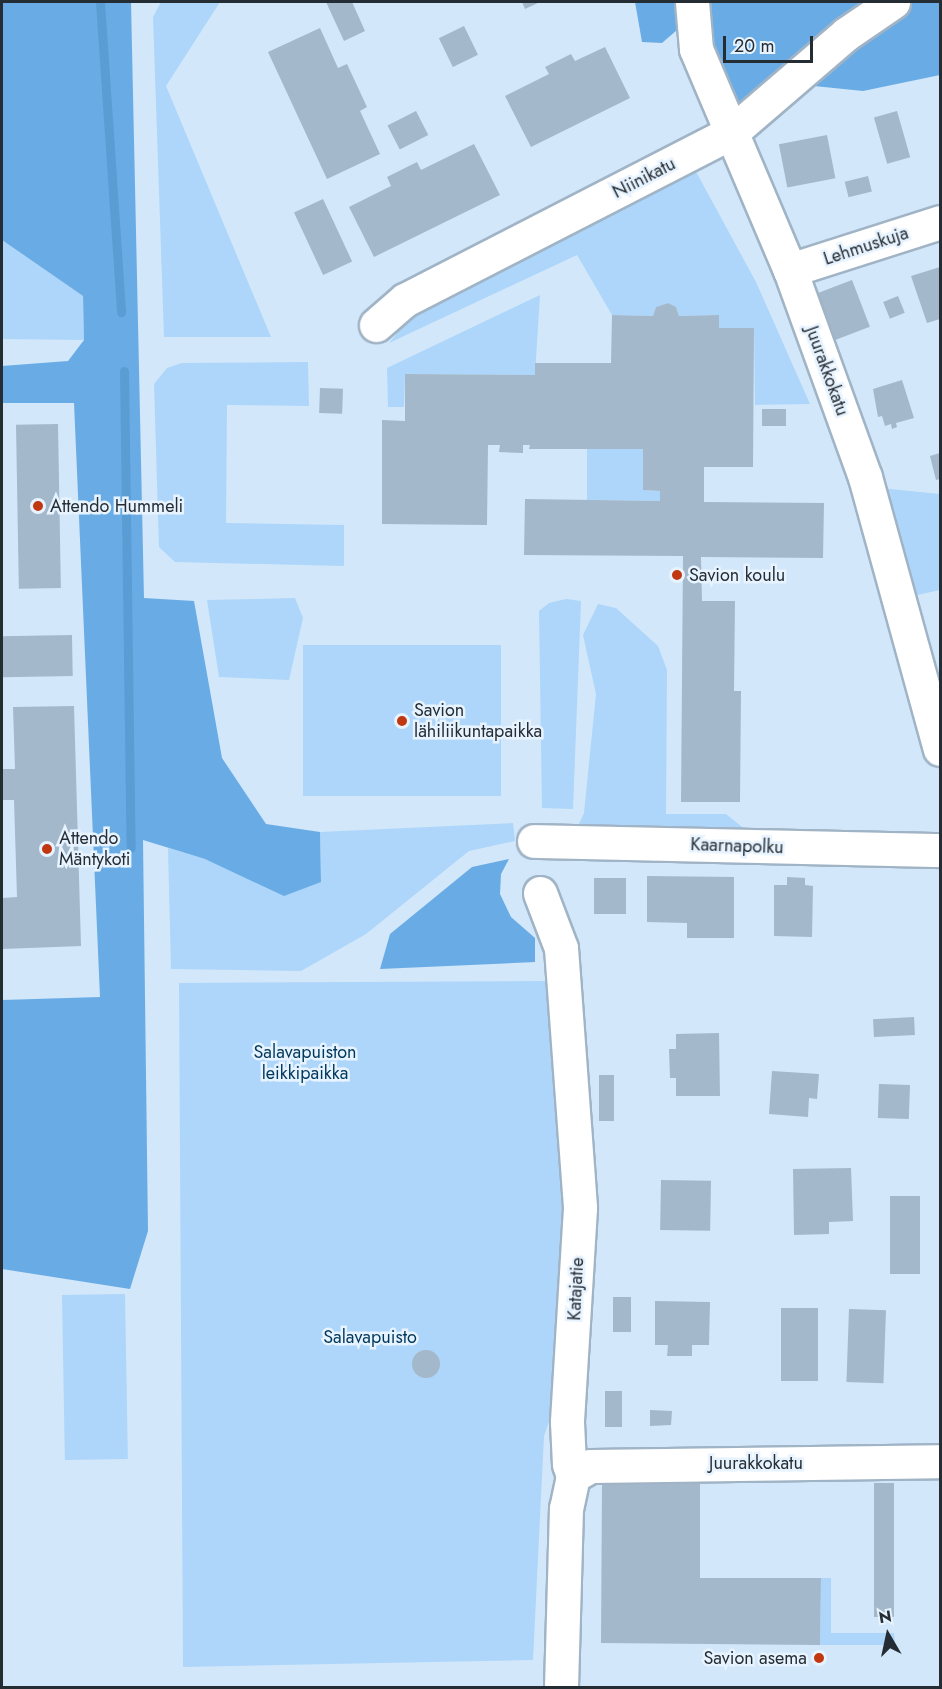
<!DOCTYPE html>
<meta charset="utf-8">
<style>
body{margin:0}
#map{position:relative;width:942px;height:1689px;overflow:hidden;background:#d2e7fa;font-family:Jost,sans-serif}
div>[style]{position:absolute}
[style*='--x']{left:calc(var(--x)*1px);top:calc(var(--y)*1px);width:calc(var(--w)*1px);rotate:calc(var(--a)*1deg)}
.green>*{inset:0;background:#add6fa;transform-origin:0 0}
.forest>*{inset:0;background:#69ace5}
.stream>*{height:9px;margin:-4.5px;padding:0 4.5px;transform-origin:4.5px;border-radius:4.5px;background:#5a9dd5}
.building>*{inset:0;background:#a3b8ca;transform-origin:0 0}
.round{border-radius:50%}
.roads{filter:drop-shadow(2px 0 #a0b4c6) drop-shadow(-2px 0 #a0b4c6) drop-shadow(0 2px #a0b4c6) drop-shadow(0 -2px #a0b4c6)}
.minor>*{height:33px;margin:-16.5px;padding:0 16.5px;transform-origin:16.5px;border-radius:16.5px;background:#fff}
.dots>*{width:16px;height:16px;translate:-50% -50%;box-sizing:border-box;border:3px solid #e7f3ff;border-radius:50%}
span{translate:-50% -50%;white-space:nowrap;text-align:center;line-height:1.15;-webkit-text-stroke:5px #e7f3ff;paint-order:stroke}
.street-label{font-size:18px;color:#252d34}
.poi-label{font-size:18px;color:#252d34}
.left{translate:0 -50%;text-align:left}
.right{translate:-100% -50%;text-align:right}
.park-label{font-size:18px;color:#00385c}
.frame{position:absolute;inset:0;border:3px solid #252d34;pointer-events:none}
.north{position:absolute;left:858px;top:1605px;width:60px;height:60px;-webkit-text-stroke:4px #e7f3ff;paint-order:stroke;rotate:351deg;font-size:16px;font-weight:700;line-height:24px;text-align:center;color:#252d34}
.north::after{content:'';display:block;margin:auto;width:21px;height:27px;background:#252d34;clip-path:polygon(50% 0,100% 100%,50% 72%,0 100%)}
.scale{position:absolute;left:723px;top:36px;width:90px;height:27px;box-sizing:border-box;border:3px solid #252d34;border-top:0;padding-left:8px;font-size:18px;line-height:21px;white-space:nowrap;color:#252d34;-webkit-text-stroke:4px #e7f3ff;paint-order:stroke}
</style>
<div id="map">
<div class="green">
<i style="clip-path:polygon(161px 2px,220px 2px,166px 86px,271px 337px,164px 337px,153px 17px)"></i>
<i style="clip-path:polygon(694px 168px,756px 282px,810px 404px,755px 405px,754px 328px,719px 328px,719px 315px,679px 316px,676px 307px,668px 303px,656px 307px,653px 316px,612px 315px,577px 255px,389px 343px,417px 310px)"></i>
<i style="clip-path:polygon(2px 240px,83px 296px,84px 340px,2px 339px)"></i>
<i style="clip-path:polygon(540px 295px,535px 375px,405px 374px,404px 407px,388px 407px,387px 368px)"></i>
<i style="clip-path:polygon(308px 362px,309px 406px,227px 405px,226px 523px,344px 525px,344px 566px,175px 562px,159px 547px,154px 384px,167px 368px,182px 363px)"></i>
<i style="clip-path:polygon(587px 449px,643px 449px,643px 490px,660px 491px,660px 501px,587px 500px)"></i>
<i style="clip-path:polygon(880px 488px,940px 494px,940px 590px,908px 597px)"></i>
<i style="clip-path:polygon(295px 598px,303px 618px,289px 680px,219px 677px,207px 600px)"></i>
<i style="clip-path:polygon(566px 599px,581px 601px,573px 809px,542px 808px,539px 611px,549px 603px)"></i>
<i style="clip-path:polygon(598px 604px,616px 608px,658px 646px,667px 670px,666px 814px,726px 814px,757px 839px,572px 839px,584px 813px,596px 694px,583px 635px)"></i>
<i style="left:501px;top:645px;width:151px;height:198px;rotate:90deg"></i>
<i style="clip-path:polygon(513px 823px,515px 841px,469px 851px,366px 934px,301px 971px,171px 969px,168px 848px,205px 859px,321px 882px,320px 832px)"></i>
<i style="clip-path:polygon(556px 981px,566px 1246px,554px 1407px,544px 1436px,533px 1660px,183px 1667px,179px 983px)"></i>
<i style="left:125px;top:1294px;width:165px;height:63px;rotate:89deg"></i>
<i style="clip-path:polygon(821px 1578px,831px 1578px,831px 1633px,894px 1633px,895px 1645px,820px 1645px)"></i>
</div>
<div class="forest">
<i style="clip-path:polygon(2px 2px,131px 2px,144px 598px,194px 601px,222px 758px,266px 824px,320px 832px,321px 882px,284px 896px,205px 859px,143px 840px,148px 1231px,130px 1289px,2px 1269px,2px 1000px,100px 997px,74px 403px,2px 403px,2px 366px,68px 361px,84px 340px,83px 296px,2px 240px)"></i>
<i style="clip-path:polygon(635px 2px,678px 2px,677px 30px,662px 43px,642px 42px)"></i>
<i style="clip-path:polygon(707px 2px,940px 2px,940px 75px,863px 91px,814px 86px,740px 134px,710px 48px)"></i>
<i style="clip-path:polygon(509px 859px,501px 874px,500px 894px,511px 917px,535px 938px,535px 962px,380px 969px,390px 934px,472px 867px)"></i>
</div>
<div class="stream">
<i style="--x:100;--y:2;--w:311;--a:86.1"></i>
<i style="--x:124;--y:371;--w:477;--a:89.2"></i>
</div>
<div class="building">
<i style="clip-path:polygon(326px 2px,352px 2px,365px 31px,344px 41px)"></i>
<i style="clip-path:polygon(522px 2px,540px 2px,525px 9px)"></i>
<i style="left:464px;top:26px;width:32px;height:28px;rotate:64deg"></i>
<i style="clip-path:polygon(320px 28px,338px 68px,347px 64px,367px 107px,360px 111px,380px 154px,327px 179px,268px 52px)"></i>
<i style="clip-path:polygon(605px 47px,630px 98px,531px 147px,505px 96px,549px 74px,545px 67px,571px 54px,575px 61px)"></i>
<i style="left:416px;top:111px;width:27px;height:32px;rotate:63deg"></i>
<i style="left:897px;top:111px;width:48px;height:24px;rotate:74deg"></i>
<i style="left:827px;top:135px;width:44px;height:49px;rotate:79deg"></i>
<i style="clip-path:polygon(474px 144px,500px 195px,374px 257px,349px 207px,391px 186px,387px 177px,417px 162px,421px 170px)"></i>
<i style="left:868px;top:176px;width:16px;height:24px;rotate:76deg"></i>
<i style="left:323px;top:199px;width:69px;height:32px;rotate:65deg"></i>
<i style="clip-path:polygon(940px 267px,940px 319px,927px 323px,911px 276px)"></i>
<i style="left:852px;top:280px;width:50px;height:40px;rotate:69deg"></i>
<i style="left:898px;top:296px;width:18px;height:16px;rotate:68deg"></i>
<i style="clip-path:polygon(668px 303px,676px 307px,679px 316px,719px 315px,719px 328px,754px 328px,753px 467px,704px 467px,704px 502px,824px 503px,823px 558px,701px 557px,702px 601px,735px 601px,734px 691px,741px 691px,740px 802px,681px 802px,683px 556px,524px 555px,525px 499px,660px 501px,660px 491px,643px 490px,643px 449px,529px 449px,530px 445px,523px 445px,523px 453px,499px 452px,500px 445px,488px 445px,487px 525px,382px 524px,382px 420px,405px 421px,405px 374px,535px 375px,535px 363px,611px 363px,612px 315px,653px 316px,656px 307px)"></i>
<i style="clip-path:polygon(902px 380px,914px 418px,896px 423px,897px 427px,892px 429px,891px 424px,885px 426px,882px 416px,878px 417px,873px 389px)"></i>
<i style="left:320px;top:388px;width:23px;height:25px;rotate:2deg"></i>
<i style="left:762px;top:409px;width:24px;height:17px"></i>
<i style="left:58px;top:424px;width:164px;height:42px;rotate:89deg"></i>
<i style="clip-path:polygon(940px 453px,940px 479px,936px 480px,930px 456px)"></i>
<i style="left:72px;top:635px;width:41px;height:70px;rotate:89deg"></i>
<i style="clip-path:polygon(74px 706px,81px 946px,2px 949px,2px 898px,17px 897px,14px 800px,2px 800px,2px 769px,15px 769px,13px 707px)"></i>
<i style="clip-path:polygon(647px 876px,734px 877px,734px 938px,687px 938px,687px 923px,647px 922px)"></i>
<i style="clip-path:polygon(787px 877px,805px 878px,805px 885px,813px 886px,812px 937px,774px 936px,774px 885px,787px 885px)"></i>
<i style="left:594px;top:878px;width:32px;height:36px"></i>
<i style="left:914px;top:1017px;width:18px;height:41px;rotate:87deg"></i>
<i style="clip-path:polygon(719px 1033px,720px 1096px,676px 1096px,676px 1078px,670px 1078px,669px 1049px,676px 1049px,676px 1034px)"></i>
<i style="clip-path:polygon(772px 1071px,819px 1074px,817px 1099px,809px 1098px,808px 1117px,769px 1114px)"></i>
<i style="left:599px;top:1075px;width:15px;height:46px"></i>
<i style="left:879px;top:1084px;width:31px;height:34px;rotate:2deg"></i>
<i style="clip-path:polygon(851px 1168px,853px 1221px,829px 1222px,829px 1234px,794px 1235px,793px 1169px)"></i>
<i style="left:661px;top:1180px;width:50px;height:50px;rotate:1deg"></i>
<i style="left:890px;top:1196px;width:30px;height:78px"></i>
<i style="left:613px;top:1297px;width:18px;height:35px"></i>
<i style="clip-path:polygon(655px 1301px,710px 1302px,709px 1345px,692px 1345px,692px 1356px,667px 1356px,668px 1345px,655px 1345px)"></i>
<i style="left:781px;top:1308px;width:37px;height:73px"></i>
<i style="left:849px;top:1309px;width:37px;height:73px;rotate:2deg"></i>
<i class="round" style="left:412px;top:1350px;width:28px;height:28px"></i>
<i style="left:605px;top:1391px;width:17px;height:36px"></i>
<i style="clip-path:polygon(650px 1410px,672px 1411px,671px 1425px,650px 1426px)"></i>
<i style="clip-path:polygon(602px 1483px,700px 1483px,700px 1578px,821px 1578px,820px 1645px,601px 1643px)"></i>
<i style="left:874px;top:1483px;width:20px;height:134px"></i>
</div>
<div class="roads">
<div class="minor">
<i style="--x:692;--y:2;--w:47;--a:85.1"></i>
<i style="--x:696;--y:49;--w:240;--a:67"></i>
<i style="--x:790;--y:270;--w:220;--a:70.1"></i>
<i style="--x:865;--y:477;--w:282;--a:74.6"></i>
<i style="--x:790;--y:270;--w:157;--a:-17.7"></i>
<i style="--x:376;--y:325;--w:38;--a:-41"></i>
<i style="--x:405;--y:300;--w:368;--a:-27.2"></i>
<i style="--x:732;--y:132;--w:150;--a:-40.7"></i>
<i style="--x:846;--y:34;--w:57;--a:-34.2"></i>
<i style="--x:534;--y:841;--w:406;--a:1.3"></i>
<i style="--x:540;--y:893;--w:59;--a:69.1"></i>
<i style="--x:561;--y:948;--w:261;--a:85.8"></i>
<i style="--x:580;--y:1208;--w:214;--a:93.5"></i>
<i style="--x:567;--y:1422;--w:42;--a:87.3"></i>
<i style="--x:569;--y:1464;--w:13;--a:72"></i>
<i style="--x:573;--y:1476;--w:33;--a:102"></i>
<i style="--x:566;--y:1508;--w:180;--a:91.6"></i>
<i style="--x:573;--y:1476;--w:20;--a:-30"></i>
<i style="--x:590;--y:1466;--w:350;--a:-0.8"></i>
</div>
</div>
<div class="dots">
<i style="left:38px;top:506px;background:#c13710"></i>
<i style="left:677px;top:575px;background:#c13710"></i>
<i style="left:402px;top:721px;background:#c13710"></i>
<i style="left:47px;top:849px;background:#c13710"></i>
<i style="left:819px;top:1658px;background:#c13710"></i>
</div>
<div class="street-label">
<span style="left:644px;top:178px;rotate:-27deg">Niinikatu</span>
<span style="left:866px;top:246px;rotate:-18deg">Lehmuskuja</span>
<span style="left:827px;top:371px;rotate:70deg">Juurakkokatu</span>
<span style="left:737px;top:846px;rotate:2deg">Kaarnapolku</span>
<span style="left:576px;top:1289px;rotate:-87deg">Katajatie</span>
<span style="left:756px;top:1463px">Juurakkokatu</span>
</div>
<div class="poi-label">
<span class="left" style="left:50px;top:506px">Attendo Hummeli</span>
<span class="left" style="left:689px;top:575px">Savion koulu</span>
<span class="left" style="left:414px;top:721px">Savion<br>lähiliikuntapaikka</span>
<span class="left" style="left:59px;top:849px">Attendo<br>Mäntykoti</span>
<span class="right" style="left:807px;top:1658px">Savion asema</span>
</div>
<div class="park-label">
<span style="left:305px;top:1063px">Salavapuiston<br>leikkipaikka</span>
<span style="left:370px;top:1337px">Salavapuisto</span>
</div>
<div class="frame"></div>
<div class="north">N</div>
<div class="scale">20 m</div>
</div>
